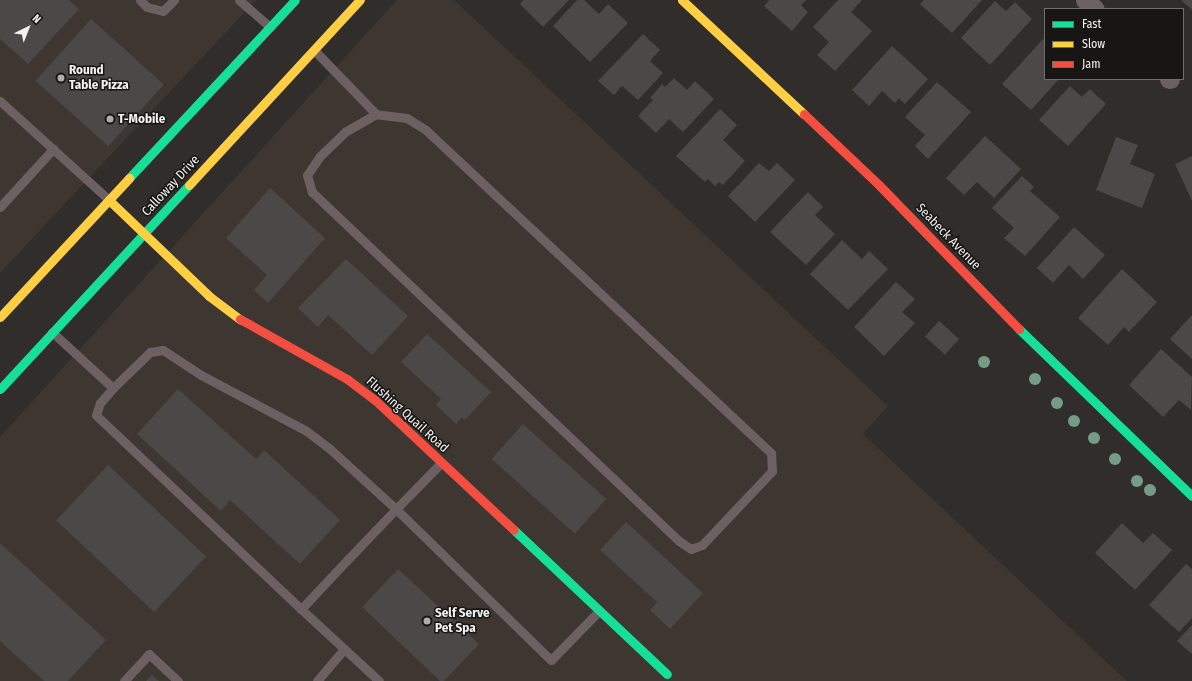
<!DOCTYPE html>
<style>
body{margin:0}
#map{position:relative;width:1192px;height:681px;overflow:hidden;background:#302d2b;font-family:"Fira Sans Condensed",sans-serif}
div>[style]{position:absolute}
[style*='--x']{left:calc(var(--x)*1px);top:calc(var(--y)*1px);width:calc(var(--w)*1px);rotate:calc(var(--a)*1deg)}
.built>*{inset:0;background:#3e3630}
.building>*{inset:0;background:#4b4847;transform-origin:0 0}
.lane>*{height:9px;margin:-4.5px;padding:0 4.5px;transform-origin:4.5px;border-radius:4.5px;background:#6c6062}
.street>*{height:19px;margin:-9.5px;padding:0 9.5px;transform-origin:9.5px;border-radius:9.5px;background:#6c6062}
.fast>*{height:9px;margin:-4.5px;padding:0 4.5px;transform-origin:4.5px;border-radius:4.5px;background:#16e098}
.slow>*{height:9px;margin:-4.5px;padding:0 4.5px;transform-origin:4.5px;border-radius:4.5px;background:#ffcf43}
.jam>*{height:9px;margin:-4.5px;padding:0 4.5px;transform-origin:4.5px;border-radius:4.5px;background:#f24e42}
.trees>*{width:12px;height:12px;margin:-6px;border-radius:50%;background:#769c88}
.dots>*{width:11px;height:11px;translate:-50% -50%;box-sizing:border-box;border:2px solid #171614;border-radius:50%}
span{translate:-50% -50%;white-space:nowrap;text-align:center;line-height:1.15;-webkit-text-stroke:3px #171614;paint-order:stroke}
.poi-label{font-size:13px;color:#f3f1ef;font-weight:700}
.left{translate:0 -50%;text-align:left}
.street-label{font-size:13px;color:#f3f1ef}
.legend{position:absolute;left:1044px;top:8px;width:140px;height:72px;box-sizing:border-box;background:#171614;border:1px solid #6f6e6c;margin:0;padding:5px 7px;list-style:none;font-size:12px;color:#f3f1ef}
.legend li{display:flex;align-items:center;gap:8px;height:20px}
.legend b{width:20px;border:1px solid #6f6e6c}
.north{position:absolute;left:8px;top:8px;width:40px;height:40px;-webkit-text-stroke:3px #171614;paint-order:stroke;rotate:43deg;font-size:11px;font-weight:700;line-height:16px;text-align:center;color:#f3f1ef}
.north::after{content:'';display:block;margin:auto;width:14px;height:18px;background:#f3f1ef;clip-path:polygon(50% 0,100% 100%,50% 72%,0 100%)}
</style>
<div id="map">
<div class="built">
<i style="clip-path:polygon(0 0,256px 0,0 273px)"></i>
<i style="clip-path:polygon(397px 0,454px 0,888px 406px,863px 434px,1127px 681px,0 681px,0 437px)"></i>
</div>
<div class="building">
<i style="clip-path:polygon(0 0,69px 0,79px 9px,28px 64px,0 39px)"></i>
<i style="clip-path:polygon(523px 0,569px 0,543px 27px,520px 4px)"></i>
<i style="clip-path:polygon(577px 0,584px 0,599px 14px,608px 4px,628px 23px,590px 62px,553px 26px)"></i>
<i style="clip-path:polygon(769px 0,806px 0,801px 5px,808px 12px,792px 31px,764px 6px)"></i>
<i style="clip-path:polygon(838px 0,862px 0,851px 12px,872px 31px,835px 71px,817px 55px,829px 42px,813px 27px)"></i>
<i style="clip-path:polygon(924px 0,982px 0,952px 33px,920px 4px)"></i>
<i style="clip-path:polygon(1181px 0,1192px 0,1192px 10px)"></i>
<i style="clip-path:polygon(995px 1px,1006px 11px,1015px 2px,1032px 19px,990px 65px,961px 38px)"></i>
<i style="left:91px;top:19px;width:98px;height:83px;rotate:42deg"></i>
<i style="clip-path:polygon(643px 34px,660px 50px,650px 61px,663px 73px,638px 100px,622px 86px,614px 95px,598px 81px)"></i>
<i style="clip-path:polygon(1045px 37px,1045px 79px,1059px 79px,1031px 110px,1002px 84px)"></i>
<i style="clip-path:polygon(892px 46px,928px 79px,905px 104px,899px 98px,895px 103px,882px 91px,869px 106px,852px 90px)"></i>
<i style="clip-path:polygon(674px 78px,687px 90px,695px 81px,714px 99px,683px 132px,669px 119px,656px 133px,638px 116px,653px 100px,650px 98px,662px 84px,665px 87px)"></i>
<i style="clip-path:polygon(937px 82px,971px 112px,928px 159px,915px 146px,925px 135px,905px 117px)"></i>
<i style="clip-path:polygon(1070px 86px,1082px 97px,1090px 89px,1106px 104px,1068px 146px,1039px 120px)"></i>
<i style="clip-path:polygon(720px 109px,737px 125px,723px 140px,745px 161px,723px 185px,719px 182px,715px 186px,708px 179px,705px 182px,676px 156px)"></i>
<i style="clip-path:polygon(985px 136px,1021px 169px,994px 198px,977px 182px,964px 195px,946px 178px)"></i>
<i style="clip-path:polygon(1116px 137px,1138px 145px,1130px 164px,1155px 174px,1142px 208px,1096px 190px)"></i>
<i style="clip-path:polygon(1192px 156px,1192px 201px,1175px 164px)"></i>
<i style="clip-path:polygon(759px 163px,769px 171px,777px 163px,795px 180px,755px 222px,728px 196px)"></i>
<i style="clip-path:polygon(1022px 176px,1034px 187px,1030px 191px,1060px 217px,1025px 256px,1004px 238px,1014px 228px,992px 208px)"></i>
<i style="clip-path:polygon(270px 188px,325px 238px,268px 303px,254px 290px,267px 275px,226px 238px)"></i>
<i style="clip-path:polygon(808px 192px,823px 207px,815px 215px,835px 234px,806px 265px,770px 232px)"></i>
<i style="clip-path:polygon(1074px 227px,1105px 255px,1083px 279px,1069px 265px,1053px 283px,1037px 268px)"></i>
<i style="clip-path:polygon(842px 240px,862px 259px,869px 251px,888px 269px,848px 310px,810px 274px)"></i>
<i style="clip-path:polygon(346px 259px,408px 316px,372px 355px,328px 315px,318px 327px,298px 308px)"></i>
<i style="clip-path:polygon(1122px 269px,1157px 302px,1129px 332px,1124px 327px,1108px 345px,1078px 318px)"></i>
<i style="clip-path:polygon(896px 282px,915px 299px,902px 312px,915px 323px,884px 356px,854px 327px)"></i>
<i style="clip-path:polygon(1192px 315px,1192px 359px,1170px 339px)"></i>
<i style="left:939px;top:321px;width:27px;height:21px;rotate:42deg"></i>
<i style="clip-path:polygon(427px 334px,491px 392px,465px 420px,462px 417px,456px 424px,436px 405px,441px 399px,401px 362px)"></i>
<i style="clip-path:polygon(1161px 349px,1192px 377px,1191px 410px,1179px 400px,1163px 417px,1129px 385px)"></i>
<i style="clip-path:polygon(178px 389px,256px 459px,264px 450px,340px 520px,300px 564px,230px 500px,221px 511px,137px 434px)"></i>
<i style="left:523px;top:424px;width:112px;height:47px;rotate:42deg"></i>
<i style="left:108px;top:465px;width:134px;height:76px;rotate:43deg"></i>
<i style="clip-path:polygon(626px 522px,703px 593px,670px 629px,650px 610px,657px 602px,600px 550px)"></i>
<i style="clip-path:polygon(1122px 523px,1143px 543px,1153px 533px,1172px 550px,1135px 590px,1095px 553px)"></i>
<i style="clip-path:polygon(0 543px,106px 640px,68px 681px,44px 681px,0 641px)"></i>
<i style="clip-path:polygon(1186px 564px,1192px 569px,1192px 618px,1179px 632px,1149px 605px)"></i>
<i style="clip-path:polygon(398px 569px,479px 644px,444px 681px,440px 681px,362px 607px)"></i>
<i style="clip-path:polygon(1192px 625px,1192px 654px,1177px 641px)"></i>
<i style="clip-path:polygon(152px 675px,159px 681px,146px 681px)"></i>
</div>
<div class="lane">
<i style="--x:140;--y:0;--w:10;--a:45"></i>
<i style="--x:147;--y:7;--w:16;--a:14"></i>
<i style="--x:163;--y:11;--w:16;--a:-45"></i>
<i style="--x:239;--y:0;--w:41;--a:41.1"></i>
<i style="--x:314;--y:50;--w:89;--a:45.9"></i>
<i style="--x:376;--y:114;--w:36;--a:150"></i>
<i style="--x:345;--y:132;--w:35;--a:136"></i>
<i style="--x:320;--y:156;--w:23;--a:124"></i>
<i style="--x:307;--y:175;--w:18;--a:74"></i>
<i style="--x:312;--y:192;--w:506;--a:43.56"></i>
<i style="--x:679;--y:541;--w:14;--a:34"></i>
<i style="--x:691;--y:549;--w:12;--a:-20"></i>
<i style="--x:702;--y:545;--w:102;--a:-46.6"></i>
<i style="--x:772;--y:471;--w:18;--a:-93"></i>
<i style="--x:771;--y:453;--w:473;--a:-136.9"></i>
<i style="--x:426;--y:130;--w:22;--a:-148"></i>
<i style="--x:407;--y:118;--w:31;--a:-173"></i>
<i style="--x:0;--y:101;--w:147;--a:42.2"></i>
<i style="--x:0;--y:207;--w:79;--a:-47.6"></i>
<i style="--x:52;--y:332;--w:83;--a:42.6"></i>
<i style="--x:441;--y:463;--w:64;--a:134.4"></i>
<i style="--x:396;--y:509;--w:69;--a:133.8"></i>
<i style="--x:348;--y:559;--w:69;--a:133.2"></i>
<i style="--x:301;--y:609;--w:282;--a:-136.6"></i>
<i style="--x:96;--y:415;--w:13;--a:-72"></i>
<i style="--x:100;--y:403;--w:20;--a:-49"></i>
<i style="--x:113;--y:388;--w:52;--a:-44.2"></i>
<i style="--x:150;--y:352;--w:13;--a:-9"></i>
<i style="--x:163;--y:350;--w:45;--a:33.3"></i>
<i style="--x:201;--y:375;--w:118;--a:27.9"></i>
<i style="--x:305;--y:430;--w:31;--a:37"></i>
<i style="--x:330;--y:449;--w:89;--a:42.3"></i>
<i style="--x:396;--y:509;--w:216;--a:44.3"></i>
<i style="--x:551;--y:660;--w:69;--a:-45.6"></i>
<i style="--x:301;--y:609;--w:106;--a:42.7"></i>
<i style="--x:124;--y:681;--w:37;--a:-47"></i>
<i style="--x:149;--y:654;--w:40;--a:43"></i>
<i style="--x:317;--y:681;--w:42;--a:-49.8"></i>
</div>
<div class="street">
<i style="--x:1085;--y:0;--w:13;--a:42"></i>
<i style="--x:1169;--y:79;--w:1;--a:0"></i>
</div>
<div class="fast">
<i style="--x:129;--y:178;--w:243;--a:-47"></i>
<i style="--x:1019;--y:329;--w:240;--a:44"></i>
<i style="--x:0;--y:389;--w:278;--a:-47.2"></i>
<i style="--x:514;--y:530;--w:210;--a:43.3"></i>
</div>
<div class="slow">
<i style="--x:682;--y:0;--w:167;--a:43.1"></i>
<i style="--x:189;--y:185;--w:252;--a:-47.3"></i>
<i style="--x:110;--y:201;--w:137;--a:43.8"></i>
<i style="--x:209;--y:296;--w:39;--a:37"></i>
<i style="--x:0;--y:317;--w:190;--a:-47.1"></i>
</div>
<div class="jam">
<i style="--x:804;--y:114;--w:103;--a:43.4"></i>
<i style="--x:879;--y:185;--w:201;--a:45.8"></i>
<i style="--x:240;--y:319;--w:123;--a:29.3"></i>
<i style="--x:347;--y:379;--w:35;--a:37"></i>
<i style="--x:375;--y:400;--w:190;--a:43.1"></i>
</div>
<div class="trees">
<i style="left:984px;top:362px"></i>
<i style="left:1035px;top:379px"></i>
<i style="left:1057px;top:403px"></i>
<i style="left:1074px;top:421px"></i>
<i style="left:1094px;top:438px"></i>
<i style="left:1115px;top:459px"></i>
<i style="left:1137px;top:481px"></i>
<i style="left:1150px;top:490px"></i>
</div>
<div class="dots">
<i style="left:61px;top:78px;background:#afacaa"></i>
<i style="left:110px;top:119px;background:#afacaa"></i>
<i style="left:427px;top:621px;background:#afacaa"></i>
</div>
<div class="poi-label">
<span class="left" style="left:69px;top:78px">Round<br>Table Pizza</span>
<span class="left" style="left:118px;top:119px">T-Mobile</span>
<span class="left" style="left:435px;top:621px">Self Serve<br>Pet Spa</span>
</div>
<div class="street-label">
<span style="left:171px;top:186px;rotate:-47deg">Calloway Drive</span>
<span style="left:948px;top:237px;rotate:46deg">Seabeck Avenue</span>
<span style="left:407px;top:415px;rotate:42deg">Flushing Quail Road</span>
</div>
<ul class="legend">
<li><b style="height:5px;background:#16e098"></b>Fast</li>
<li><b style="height:5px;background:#ffcf43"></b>Slow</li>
<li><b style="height:5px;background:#f24e42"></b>Jam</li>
</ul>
<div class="north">N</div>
</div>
